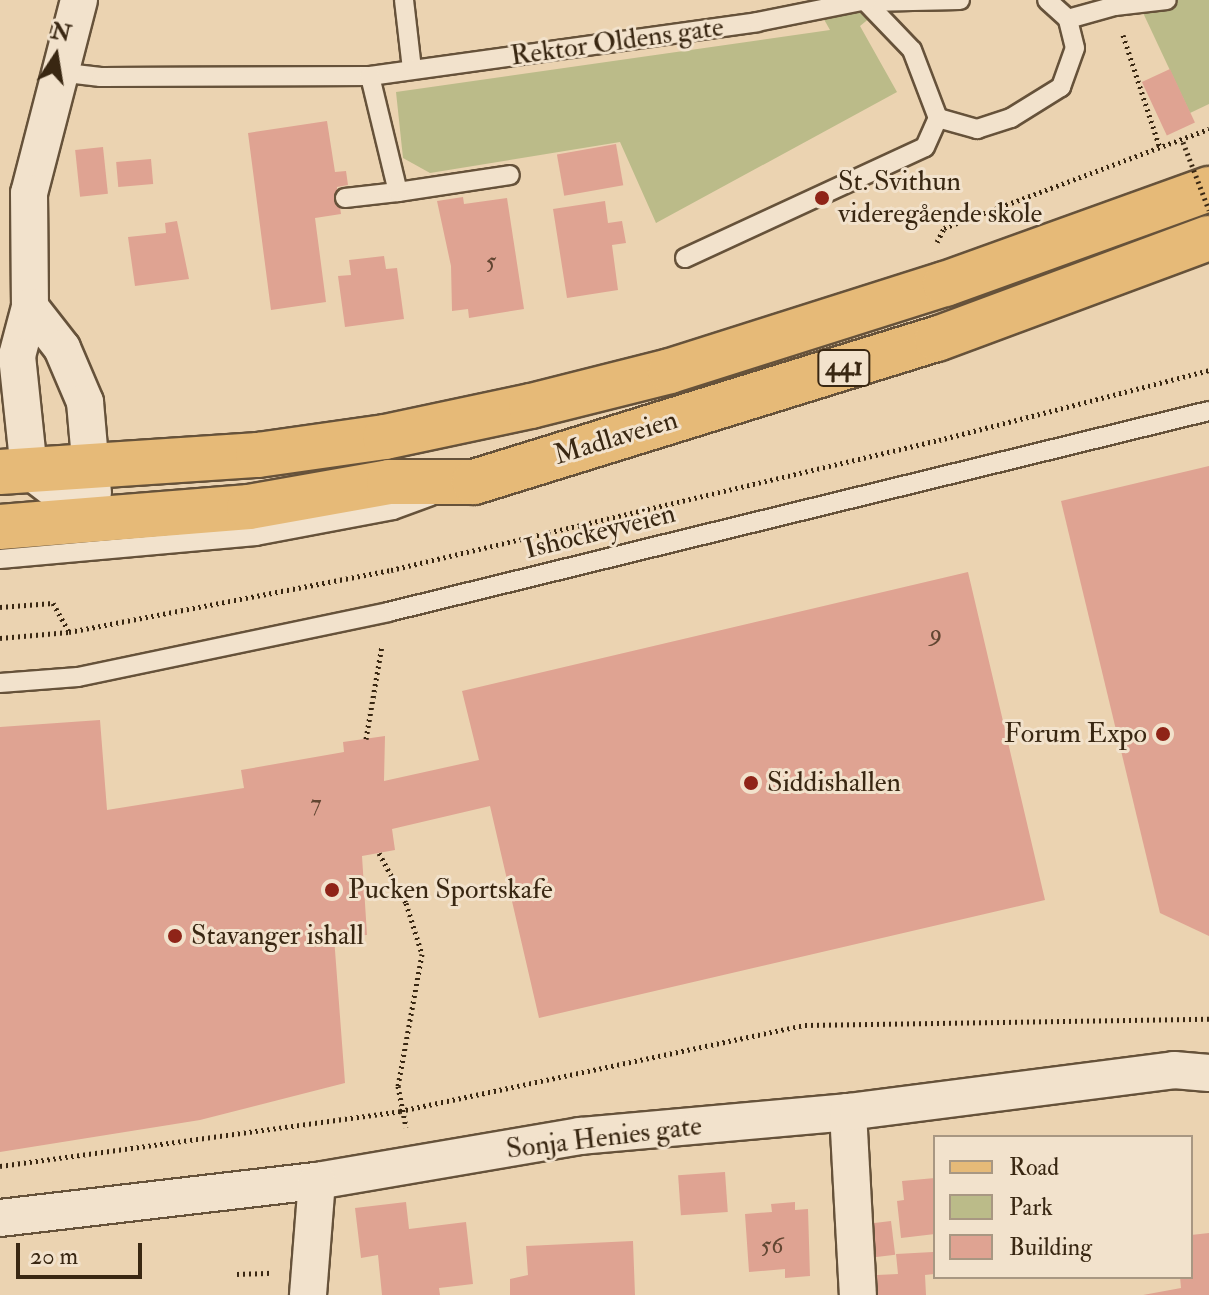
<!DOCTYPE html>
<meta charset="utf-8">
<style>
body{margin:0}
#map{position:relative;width:1209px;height:1295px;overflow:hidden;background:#ebd3b1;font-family:"IM FELL Double Pica",serif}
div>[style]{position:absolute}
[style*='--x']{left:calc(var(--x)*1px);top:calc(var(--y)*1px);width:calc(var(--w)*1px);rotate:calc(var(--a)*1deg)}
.green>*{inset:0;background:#bbbb89}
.building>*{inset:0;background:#dfa392;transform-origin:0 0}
.path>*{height:5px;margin-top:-2.5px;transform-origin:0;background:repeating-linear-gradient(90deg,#392712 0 2px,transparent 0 6px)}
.roads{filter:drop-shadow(2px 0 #66523a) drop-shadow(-2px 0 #66523a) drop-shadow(0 2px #66523a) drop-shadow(0 -2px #66523a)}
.service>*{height:18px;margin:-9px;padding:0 9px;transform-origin:9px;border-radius:9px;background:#f2e2cc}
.minor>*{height:36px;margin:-18px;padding:0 18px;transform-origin:18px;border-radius:18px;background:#f2e2cc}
.primary>*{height:44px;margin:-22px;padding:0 22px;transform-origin:22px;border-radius:22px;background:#e6ba78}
.path-bridge>*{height:5px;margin-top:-2.5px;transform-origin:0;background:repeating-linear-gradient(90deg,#392712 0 2px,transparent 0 6px)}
.dots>*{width:22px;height:22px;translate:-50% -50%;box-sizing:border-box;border:4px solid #f2e2cc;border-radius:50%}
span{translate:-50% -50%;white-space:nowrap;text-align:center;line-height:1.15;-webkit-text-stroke:6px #f2e2cc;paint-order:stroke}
.number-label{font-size:24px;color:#624632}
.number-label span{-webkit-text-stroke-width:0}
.shield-label span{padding:2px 6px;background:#f2e2cc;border:2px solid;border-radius:6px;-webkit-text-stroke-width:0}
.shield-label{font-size:26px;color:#392712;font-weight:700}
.street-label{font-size:28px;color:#392712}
.poi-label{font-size:28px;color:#392712}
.left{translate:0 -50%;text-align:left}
.right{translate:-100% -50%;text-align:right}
.legend{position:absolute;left:933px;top:1135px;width:260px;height:144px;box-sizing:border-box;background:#f2e2cc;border:2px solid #a89782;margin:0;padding:10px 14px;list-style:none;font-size:24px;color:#392712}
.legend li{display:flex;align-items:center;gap:16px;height:40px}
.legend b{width:40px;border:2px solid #a89782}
.north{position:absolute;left:16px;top:16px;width:80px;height:80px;-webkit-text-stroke:6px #f2e2cc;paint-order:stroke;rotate:12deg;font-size:22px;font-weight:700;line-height:32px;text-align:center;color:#392712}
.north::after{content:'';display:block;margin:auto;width:28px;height:36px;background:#392712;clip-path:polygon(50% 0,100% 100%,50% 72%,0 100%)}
.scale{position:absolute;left:16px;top:1243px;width:126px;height:36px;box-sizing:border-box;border:4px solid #392712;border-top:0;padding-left:10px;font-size:24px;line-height:28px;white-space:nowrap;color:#392712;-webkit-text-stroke:6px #f2e2cc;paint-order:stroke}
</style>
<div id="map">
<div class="green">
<i style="clip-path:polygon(813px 0,892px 0,860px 26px,897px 92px,656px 223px,620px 142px,430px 173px,403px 158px,396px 92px,830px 30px)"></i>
<i style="clip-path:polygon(1137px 0,1209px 0,1209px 104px,1190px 113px)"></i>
</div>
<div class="building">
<i style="left:1170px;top:69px;width:59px;height:31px;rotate:65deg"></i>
<i style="clip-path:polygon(327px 121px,335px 172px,346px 171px,348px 185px,337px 187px,341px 214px,315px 218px,326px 302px,271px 310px,248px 133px)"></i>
<i style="left:616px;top:144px;width:42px;height:60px;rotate:80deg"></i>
<i style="left:103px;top:147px;width:47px;height:28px;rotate:84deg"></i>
<i style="left:151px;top:159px;width:25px;height:35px;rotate:85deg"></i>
<i style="clip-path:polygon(463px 197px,464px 204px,507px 198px,524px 309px,469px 318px,468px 309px,452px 311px,451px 266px,437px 201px)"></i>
<i style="clip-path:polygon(605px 201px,608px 223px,622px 221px,626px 243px,612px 245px,618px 290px,567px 298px,553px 209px)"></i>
<i style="clip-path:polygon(177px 221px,189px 279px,135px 286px,128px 237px,166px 233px,165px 223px)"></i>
<i style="clip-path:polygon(384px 256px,386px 269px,397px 268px,404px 319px,345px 327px,338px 276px,351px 275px,349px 260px)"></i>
<i style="clip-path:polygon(1209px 466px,1209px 936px,1160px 913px,1061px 501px)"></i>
<i style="clip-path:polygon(968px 572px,1045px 900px,539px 1018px,490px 806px,392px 829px,395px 850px,362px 856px,367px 935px,334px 937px,345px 1083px,200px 1120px,0 1152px,0 727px,100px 720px,107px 810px,244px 788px,241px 770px,344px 752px,343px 742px,385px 736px,384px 781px,479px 760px,462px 691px)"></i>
<i style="left:725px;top:1172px;width:40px;height:47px;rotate:86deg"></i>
<i style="clip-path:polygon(935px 1178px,935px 1234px,901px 1238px,897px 1201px,904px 1200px,902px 1181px)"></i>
<i style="clip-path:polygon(406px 1202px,409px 1229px,466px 1222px,473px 1284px,439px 1288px,440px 1295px,382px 1295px,378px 1255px,361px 1258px,355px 1208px)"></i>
<i style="clip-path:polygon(795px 1202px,795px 1210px,808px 1209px,810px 1276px,785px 1278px,785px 1269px,749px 1272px,745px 1214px,772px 1212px,771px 1204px)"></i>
<i style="left:891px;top:1221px;width:34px;height:21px;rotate:83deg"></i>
<i style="clip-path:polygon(1209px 1233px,1209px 1295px,1143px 1295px,1181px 1288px,1180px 1277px,1191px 1277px,1191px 1235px)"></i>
<i style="clip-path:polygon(633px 1241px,635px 1295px,510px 1295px,510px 1279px,528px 1275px,526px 1246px)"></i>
<i style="clip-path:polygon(933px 1252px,934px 1274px,925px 1275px,926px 1295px,878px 1295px,877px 1275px,898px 1274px,896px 1254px)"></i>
</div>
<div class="path">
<i style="--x:1123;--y:35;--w:119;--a:71.9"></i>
<i style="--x:937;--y:242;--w:16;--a:-63"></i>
<i style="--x:944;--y:228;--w:283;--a:-20.5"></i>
<i style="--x:0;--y:607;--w:53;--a:-4.3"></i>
<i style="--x:53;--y:603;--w:33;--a:61"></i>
<i style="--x:0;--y:638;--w:69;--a:-5"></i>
<i style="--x:69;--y:632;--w:328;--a:-10.9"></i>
<i style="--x:391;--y:570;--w:563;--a:-13.35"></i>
<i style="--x:939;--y:440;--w:279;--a:-14.5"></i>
<i style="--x:366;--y:739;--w:95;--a:-80.3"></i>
<i style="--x:379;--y:853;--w:57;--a:61.6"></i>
<i style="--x:406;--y:903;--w:53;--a:72.6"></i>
<i style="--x:422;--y:954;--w:134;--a:100.3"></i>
<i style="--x:398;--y:1086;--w:42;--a:79"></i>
<i style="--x:0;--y:1166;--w:404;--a:-7.8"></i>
<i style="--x:400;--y:1111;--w:414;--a:-12"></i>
<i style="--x:805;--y:1025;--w:404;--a:-0.9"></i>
<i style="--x:237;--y:1274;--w:35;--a:-2"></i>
</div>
<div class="roads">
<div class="service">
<i style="--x:404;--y:0;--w:69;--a:83.4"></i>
<i style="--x:866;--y:2;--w:66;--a:46.2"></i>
<i style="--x:912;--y:50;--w:73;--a:69.1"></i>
<i style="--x:938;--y:118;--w:41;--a:15.8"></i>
<i style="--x:977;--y:129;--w:36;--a:-18"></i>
<i style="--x:1011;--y:118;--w:59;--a:-31.8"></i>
<i style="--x:1061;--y:87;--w:41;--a:-70.3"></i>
<i style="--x:1075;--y:48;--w:30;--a:-104"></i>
<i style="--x:1068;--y:19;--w:28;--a:-138"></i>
<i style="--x:866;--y:2;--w:94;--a:-1.2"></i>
<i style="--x:1068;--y:19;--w:49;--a:-15.5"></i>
<i style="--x:1115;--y:6;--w:52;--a:-6.6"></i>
<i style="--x:58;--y:72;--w:43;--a:6.6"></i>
<i style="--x:101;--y:77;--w:269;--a:-0.2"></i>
<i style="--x:370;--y:76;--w:391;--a:-7.9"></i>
<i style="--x:757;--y:22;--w:112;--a:-11.3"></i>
<i style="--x:398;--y:192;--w:113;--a:-8.6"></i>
<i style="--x:345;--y:198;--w:53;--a:-6.5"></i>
<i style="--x:398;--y:192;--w:119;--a:-103.6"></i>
<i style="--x:685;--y:258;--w:264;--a:-24.8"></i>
<i style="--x:925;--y:147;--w:32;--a:-66"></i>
<i style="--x:0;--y:559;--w:257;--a:-5.1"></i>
<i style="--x:256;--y:536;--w:139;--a:-10.7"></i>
<i style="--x:393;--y:510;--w:40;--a:-20.2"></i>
<i style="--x:0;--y:683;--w:78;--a:-4.4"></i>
<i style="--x:78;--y:677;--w:317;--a:-11.8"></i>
<i style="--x:388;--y:612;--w:845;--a:-13.76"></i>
</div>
<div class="minor">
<i style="--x:79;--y:0;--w:199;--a:104.5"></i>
<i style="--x:29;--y:193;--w:114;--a:89.5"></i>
<i style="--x:30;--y:307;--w:51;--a:104.9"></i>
<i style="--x:17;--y:356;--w:115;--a:84"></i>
<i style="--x:29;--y:470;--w:86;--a:37.4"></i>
<i style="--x:30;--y:307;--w:52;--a:52"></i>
<i style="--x:62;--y:348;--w:59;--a:66.9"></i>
<i style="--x:85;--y:402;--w:91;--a:85"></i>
<i style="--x:848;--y:1112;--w:183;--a:86.9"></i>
<i style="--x:0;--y:1218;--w:319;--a:-6.7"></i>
<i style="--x:317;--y:1181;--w:267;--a:-9.7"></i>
<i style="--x:580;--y:1136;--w:269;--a:-5.1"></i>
<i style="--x:848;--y:1112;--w:329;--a:-7.3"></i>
<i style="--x:1174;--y:1070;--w:35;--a:5"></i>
<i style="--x:308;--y:1295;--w:114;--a:-85.5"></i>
</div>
<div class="primary">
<i style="--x:0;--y:472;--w:259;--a:-3.8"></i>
<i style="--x:258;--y:455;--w:128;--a:-8.1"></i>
<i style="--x:385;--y:437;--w:149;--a:-12"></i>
<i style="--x:531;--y:406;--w:143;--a:-14.1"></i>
<i style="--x:670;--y:371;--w:288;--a:-17.6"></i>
<i style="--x:945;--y:284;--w:281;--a:-19.8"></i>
<i style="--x:0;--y:527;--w:250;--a:-4.6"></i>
<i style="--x:249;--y:507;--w:142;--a:-10.1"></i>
<i style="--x:389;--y:482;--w:85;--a:0"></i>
<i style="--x:474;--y:482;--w:485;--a:-17.2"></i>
<i style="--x:937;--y:339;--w:290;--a:-20.4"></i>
</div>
</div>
<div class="path-bridge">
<i style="--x:1183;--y:142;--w:73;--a:69.1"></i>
</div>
<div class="dots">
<i style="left:822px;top:198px;background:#8f2418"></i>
<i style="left:1163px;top:734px;background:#8f2418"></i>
<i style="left:751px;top:783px;background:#8f2418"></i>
<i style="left:332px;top:890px;background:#8f2418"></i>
<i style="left:175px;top:936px;background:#8f2418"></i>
</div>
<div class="number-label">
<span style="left:491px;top:262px">5</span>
<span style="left:936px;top:634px">9</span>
<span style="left:316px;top:804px">7</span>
<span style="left:772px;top:1246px">56</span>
</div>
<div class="shield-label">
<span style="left:844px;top:368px">441</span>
</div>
<div class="street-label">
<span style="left:617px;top:42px;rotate:-8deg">Rektor Oldens gate</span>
<span style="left:616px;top:438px;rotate:-17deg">Madlaveien</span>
<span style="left:600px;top:532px;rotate:-14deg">Ishockeyveien</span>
<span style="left:604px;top:1138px;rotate:-7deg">Sonja Henies gate</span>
</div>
<div class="poi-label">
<span class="left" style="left:838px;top:198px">St. Svithun<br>videregående skole</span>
<span class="right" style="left:1147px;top:734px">Forum Expo</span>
<span class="left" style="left:767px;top:783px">Siddishallen</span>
<span class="left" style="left:348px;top:890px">Pucken Sportskafe</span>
<span class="left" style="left:191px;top:936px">Stavanger ishall</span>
</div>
<ul class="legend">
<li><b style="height:10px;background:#e6ba78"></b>Road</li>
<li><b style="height:22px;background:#bbbb89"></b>Park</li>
<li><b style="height:22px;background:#dfa392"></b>Building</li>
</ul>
<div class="north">N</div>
<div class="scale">20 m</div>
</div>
